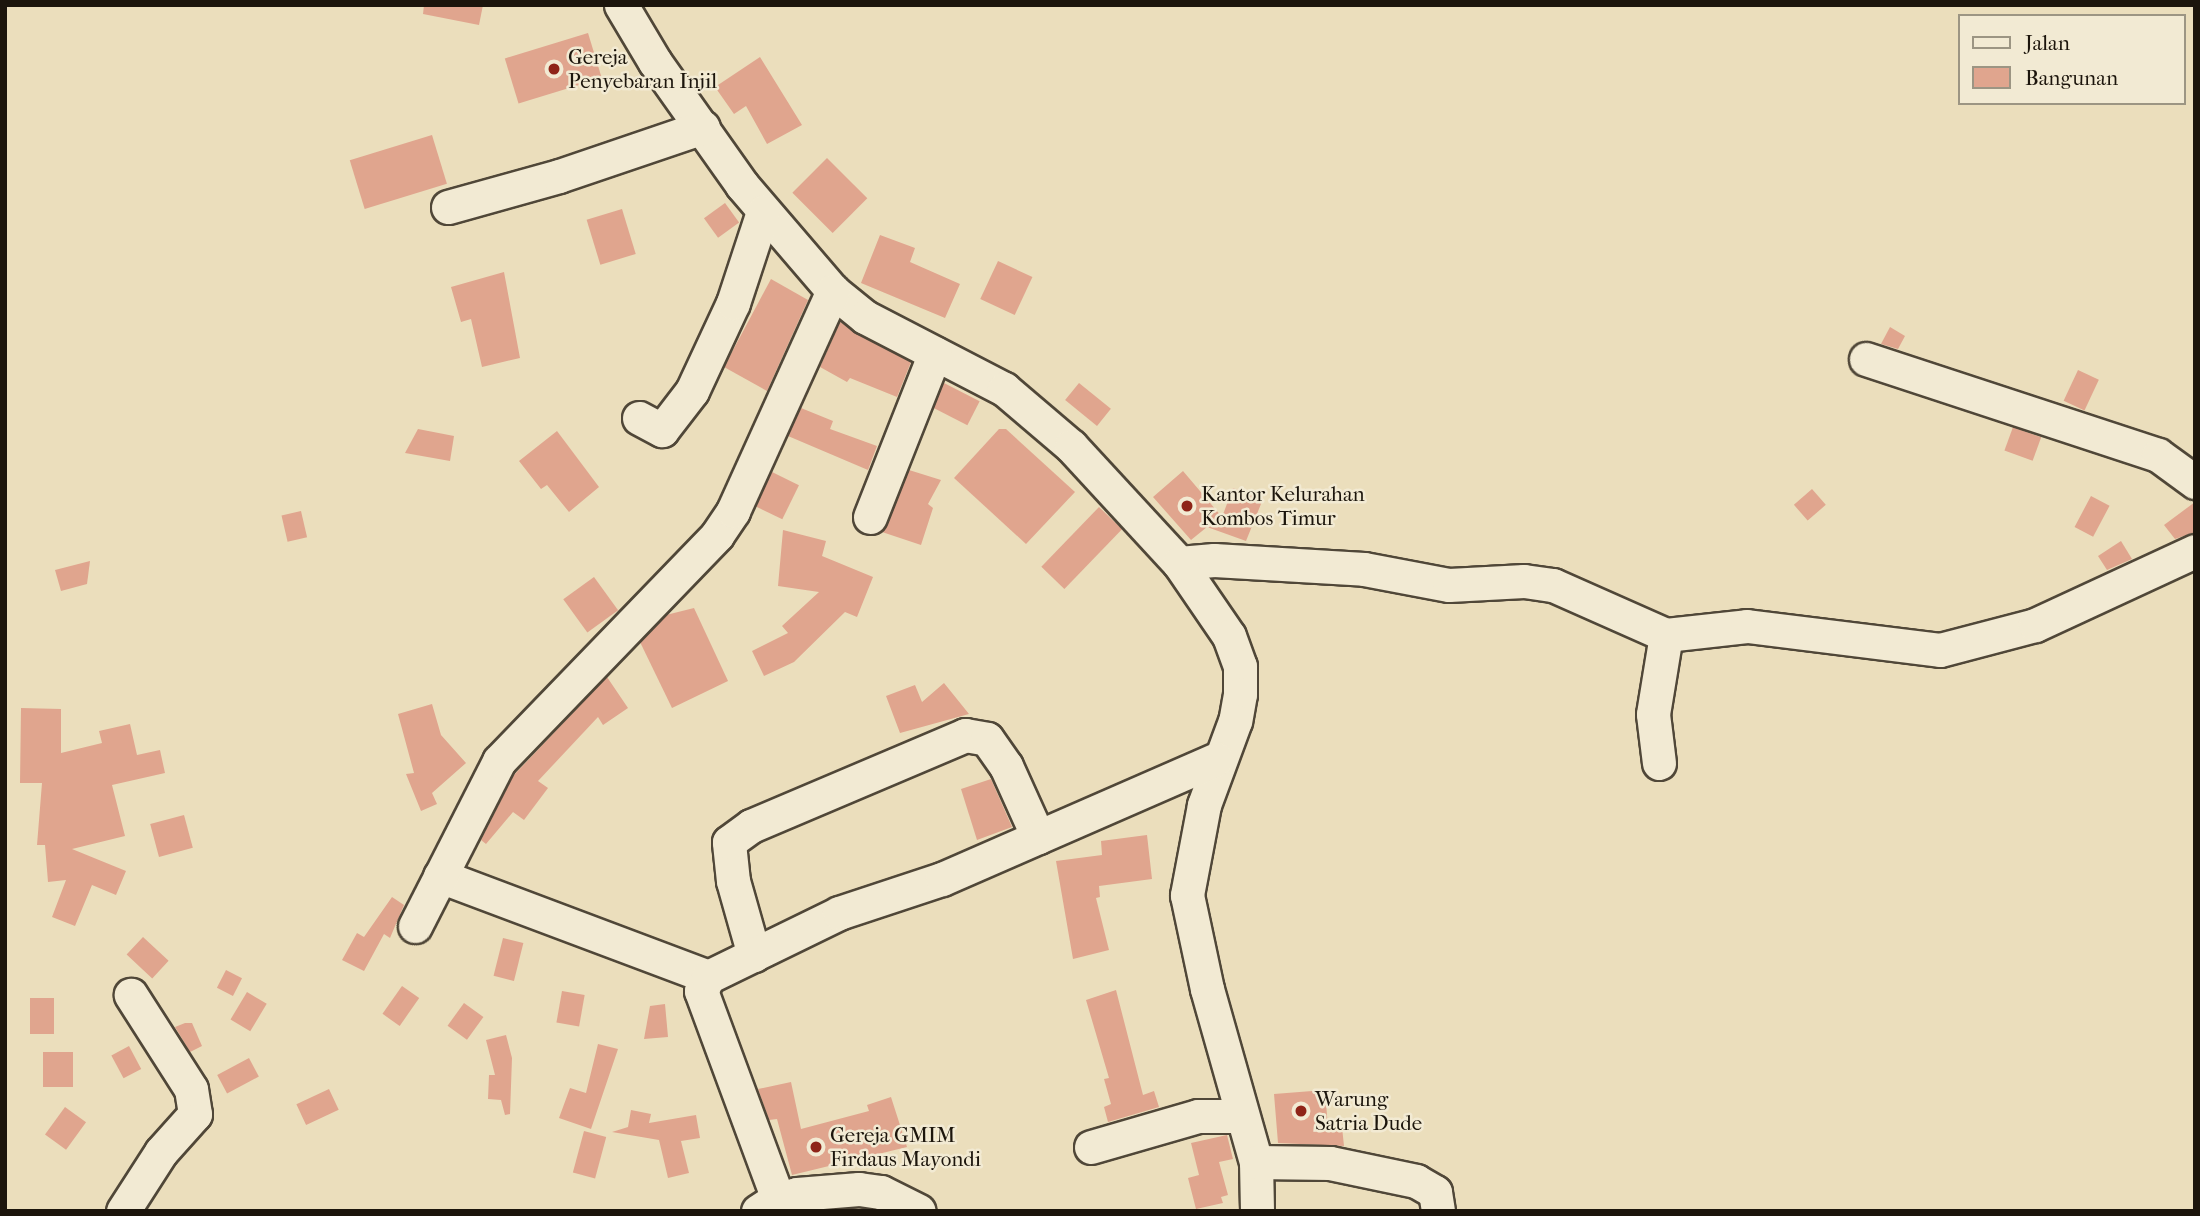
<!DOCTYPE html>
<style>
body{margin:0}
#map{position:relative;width:2200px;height:1216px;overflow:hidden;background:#ebdebc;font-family:"IM FELL French Canon",serif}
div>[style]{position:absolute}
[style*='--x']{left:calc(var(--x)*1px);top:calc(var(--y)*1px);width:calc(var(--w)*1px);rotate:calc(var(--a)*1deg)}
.building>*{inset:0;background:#e0a58e;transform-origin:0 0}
.roads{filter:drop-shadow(2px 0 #504738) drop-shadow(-2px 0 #504738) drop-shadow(0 2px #504738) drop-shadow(0 -2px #504738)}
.minor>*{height:33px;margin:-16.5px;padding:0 16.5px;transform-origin:16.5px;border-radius:16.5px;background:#f2ead3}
.dots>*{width:19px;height:19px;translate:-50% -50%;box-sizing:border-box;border:4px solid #f2ead3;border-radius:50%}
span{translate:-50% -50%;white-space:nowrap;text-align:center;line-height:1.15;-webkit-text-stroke:5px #f2ead3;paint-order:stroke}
.poi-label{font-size:21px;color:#1c150c}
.left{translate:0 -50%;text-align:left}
.frame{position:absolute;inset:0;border:7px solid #1c150c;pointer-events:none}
.legend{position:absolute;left:1958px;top:14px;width:228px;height:91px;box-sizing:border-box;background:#f2ead3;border:2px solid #9c9583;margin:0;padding:9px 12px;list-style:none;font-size:21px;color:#1c150c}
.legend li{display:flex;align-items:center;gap:14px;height:35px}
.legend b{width:35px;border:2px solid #9c9583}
</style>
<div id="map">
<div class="building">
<i style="clip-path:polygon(424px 5px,483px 5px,479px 25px,423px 14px)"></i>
<i style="left:588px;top:33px;width:47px;height:87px;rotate:73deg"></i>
<i style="clip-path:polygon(760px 57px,802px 125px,767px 144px,746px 106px,734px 114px,715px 87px)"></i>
<i style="left:432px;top:135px;width:51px;height:86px;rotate:73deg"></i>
<i style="left:827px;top:158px;width:57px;height:49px;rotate:45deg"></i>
<i style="left:725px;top:203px;width:24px;height:26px;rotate:54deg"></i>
<i style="left:622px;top:209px;width:47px;height:37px;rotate:73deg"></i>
<i style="clip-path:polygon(880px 235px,915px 248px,910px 262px,960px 284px,945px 318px,861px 283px)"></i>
<i style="left:998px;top:261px;width:38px;height:42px;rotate:25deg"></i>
<i style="clip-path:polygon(504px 272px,520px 358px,482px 367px,471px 319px,461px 322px,451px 287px)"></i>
<i style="clip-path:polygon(771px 279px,808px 300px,767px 391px,724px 367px)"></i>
<i style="clip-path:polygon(840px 322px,911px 362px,897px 397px,850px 378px,847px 382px,820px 367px)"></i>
<i style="clip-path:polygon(1890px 327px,1905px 336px,1898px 349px,1881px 344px)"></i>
<i style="left:2078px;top:370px;width:23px;height:34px;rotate:25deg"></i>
<i style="left:944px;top:383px;width:40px;height:27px;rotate:27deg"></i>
<i style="left:1079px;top:383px;width:41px;height:22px;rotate:39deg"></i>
<i style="clip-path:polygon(801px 408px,833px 421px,830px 429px,877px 446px,868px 470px,788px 436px)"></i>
<i style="left:2013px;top:427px;width:30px;height:25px;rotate:20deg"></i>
<i style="clip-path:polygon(418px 429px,454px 436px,450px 461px,405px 453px)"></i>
<i style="clip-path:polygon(999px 429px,1006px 429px,1075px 492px,1026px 544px,954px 478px)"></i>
<i style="clip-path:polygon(557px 431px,599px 487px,569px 512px,547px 485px,541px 489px,519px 461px)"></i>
<i style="clip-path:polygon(909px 470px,941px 480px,928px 504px,933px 508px,921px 545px,882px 532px)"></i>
<i style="clip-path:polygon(1183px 471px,1222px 517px,1233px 488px,1263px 499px,1246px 541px,1207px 527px,1191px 540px,1153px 497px)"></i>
<i style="left:772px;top:472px;width:30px;height:38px;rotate:26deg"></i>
<i style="left:1812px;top:489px;width:21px;height:24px;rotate:49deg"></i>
<i style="left:2091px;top:496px;width:21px;height:35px;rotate:28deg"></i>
<i style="clip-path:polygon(2195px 502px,2195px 532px,2175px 539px,2164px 525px)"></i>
<i style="left:1099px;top:507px;width:32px;height:83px;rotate:44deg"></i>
<i style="left:301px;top:511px;width:27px;height:20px;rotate:77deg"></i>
<i style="clip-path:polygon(783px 530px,826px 541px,822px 556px,873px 577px,857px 617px,845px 612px,794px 662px,764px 676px,752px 651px,788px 633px,782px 626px,819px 592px,778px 586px)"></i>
<i style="clip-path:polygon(2121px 541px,2132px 559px,2107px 570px,2098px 556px)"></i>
<i style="clip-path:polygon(90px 561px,87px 584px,61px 591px,55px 570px)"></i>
<i style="left:594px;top:577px;width:41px;height:38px;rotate:54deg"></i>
<i style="clip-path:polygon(694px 608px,728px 681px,672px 708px,640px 642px,666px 615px)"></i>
<i style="clip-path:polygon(607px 677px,628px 708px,603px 725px,598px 717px,538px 781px,548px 788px,524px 820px,513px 812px,486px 844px,481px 840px,513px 776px)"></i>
<i style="clip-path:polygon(944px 683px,969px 714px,900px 733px,886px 696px,915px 685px,922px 702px)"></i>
<i style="clip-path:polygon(432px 704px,441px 735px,466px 763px,432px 793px,437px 804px,421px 811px,406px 774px,414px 773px,398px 714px)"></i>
<i style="clip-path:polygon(21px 708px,61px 709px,61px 753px,102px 743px,99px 731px,130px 724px,137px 755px,160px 750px,165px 773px,112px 785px,125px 836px,72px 849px,126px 871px,116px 895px,92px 885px,75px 926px,52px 917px,66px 880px,48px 882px,45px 845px,37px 845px,42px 783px,20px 783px)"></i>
<i style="clip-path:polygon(991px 779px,1012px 827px,977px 840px,961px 789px)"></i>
<i style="left:184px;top:815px;width:34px;height:35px;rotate:75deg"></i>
<i style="clip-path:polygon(1147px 835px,1152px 879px,1099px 886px,1100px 897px,1096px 898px,1109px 950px,1073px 959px,1056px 861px,1102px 855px,1101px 841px)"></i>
<i style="clip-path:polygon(392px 897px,404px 905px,390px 938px,384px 934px,364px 971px,342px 960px,357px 933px,364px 937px)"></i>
<i style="left:143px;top:937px;width:35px;height:24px;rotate:43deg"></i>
<i style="left:503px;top:938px;width:21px;height:39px;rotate:14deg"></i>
<i style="left:226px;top:970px;width:18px;height:20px;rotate:27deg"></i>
<i style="left:402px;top:986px;width:21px;height:34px;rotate:35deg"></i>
<i style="clip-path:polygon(1116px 990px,1143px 1095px,1154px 1091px,1159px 1107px,1108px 1122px,1104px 1107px,1111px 1104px,1104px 1079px,1109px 1078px,1086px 1000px)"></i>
<i style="left:562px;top:991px;width:23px;height:32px;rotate:10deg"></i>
<i style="left:247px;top:992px;width:23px;height:32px;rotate:31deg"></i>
<i style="left:30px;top:998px;width:24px;height:36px"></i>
<i style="left:464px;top:1003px;width:24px;height:28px;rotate:36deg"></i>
<i style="clip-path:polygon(665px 1004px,668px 1037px,644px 1039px,650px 1006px)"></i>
<i style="clip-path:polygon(185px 1023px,192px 1023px,202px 1046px,190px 1052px,175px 1027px)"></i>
<i style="clip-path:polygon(506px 1035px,512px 1058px,510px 1114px,505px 1115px,501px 1100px,488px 1099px,489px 1075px,495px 1075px,486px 1040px)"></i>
<i style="clip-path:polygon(598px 1044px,618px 1049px,591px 1129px,559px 1118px,570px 1088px,586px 1093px)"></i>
<i style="left:129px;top:1046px;width:26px;height:20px;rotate:62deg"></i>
<i style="left:43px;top:1052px;width:30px;height:35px"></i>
<i style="left:249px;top:1058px;width:21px;height:36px;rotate:62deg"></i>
<i style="clip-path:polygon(791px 1082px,801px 1129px,869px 1111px,867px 1105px,891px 1097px,907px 1147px,792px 1175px,777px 1119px,769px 1120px,758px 1089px)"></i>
<i style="left:329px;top:1089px;width:23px;height:36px;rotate:65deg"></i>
<i style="clip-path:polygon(1325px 1090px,1328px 1128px,1342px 1127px,1344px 1146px,1278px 1143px,1274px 1094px)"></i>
<i style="left:65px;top:1107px;width:26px;height:34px;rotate:36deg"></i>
<i style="clip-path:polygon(631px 1110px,651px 1114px,649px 1123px,696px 1115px,700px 1138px,681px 1141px,689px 1173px,668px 1178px,659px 1140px,612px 1132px,628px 1127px)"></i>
<i style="left:584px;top:1131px;width:23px;height:43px;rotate:15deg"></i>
<i style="clip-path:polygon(1227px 1135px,1233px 1159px,1219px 1162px,1228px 1195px,1221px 1197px,1223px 1203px,1196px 1209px,1188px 1178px,1199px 1175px,1191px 1143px)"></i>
</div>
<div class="roads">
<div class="minor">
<i style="--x:621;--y:5;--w:66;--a:59.2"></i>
<i style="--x:655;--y:62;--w:151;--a:54.7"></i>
<i style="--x:742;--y:185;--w:140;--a:49.4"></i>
<i style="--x:833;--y:291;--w:41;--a:39.1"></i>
<i style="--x:865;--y:317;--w:157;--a:27.4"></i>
<i style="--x:1004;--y:389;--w:88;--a:40.4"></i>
<i style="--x:1071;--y:446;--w:159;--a:47.3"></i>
<i style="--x:1179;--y:563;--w:88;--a:55.6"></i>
<i style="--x:1229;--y:636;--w:32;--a:70"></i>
<i style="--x:1240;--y:666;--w:28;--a:90"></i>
<i style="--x:1240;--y:694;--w:27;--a:100"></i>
<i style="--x:1235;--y:721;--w:90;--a:110.3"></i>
<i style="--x:1204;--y:805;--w:92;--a:100.7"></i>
<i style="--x:1187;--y:895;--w:96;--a:78"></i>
<i style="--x:1207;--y:989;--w:180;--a:74.2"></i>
<i style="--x:1256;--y:1162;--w:49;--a:88.8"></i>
<i style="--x:448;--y:207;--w:115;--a:-15.6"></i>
<i style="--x:559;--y:176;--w:152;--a:-18.8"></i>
<i style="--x:1866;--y:359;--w:307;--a:18.2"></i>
<i style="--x:2158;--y:455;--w:46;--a:36.1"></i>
<i style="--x:639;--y:418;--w:26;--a:28"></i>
<i style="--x:662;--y:430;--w:49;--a:-52.4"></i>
<i style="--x:692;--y:391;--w:97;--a:-65"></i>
<i style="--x:733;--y:303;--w:96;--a:-71.8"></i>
<i style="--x:870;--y:517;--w:176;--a:-68.4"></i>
<i style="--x:1179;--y:563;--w:35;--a:-5"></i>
<i style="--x:1214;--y:560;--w:150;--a:3.4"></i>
<i style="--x:1364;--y:569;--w:86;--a:10.7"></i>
<i style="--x:1449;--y:585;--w:75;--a:-3.1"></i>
<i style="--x:1524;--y:581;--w:29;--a:8"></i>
<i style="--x:1553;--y:585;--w:124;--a:23.9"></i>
<i style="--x:1666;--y:635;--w:81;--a:-6.3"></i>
<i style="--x:1747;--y:626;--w:194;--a:7.1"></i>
<i style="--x:1940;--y:650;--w:98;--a:-14.7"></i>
<i style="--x:2035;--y:625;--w:176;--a:-24.8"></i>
<i style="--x:1659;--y:763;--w:49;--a:-97"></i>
<i style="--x:1653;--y:714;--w:80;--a:-80.7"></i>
<i style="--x:440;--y:876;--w:286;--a:20.6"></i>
<i style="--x:415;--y:926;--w:185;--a:-63"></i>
<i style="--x:499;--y:761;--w:314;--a:-46"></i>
<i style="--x:717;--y:535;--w:29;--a:-56"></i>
<i style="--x:733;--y:511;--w:242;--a:-65.6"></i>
<i style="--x:754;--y:955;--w:77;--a:-105.8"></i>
<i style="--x:733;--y:881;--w:39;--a:-96"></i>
<i style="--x:729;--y:842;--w:27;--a:-36"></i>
<i style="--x:751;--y:826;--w:233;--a:-23"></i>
<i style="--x:965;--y:735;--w:22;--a:10"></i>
<i style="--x:987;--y:739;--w:33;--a:55"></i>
<i style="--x:1006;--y:766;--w:78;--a:65.7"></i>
<i style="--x:1091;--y:1147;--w:111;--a:-16.2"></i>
<i style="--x:1198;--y:1116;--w:43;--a:0"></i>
<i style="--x:1256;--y:1162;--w:74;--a:0.8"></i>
<i style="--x:1330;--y:1163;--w:88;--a:11.8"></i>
<i style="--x:1416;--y:1181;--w:22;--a:30"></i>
<i style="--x:1435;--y:1192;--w:19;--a:81"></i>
<i style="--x:778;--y:1199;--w:222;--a:-110.3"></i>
<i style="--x:701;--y:991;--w:16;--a:-63"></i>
<i style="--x:708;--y:977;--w:146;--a:-26"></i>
<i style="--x:839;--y:913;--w:108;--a:-18.3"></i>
<i style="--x:942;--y:879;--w:300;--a:-23.6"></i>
<i style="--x:123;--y:1211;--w:70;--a:-57.2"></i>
<i style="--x:161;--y:1152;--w:51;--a:-48.2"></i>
<i style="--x:195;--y:1114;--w:25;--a:-99"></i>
<i style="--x:191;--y:1089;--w:112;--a:-122.6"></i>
<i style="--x:758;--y:1211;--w:20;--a:-33"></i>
<i style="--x:775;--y:1200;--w:23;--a:-15"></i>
<i style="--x:797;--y:1194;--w:62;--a:-4.6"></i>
<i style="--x:859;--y:1189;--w:22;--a:8"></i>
<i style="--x:881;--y:1192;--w:42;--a:26.6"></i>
</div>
</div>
<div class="dots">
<i style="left:554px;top:69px;background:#8f2418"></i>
<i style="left:1187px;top:506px;background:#8f2418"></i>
<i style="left:1301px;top:1111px;background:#8f2418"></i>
<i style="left:816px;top:1147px;background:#8f2418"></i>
</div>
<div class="poi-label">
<span class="left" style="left:568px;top:69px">Gereja<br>Penyebaran Injil</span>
<span class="left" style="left:1201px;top:506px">Kantor Kelurahan<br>Kombos Timur</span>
<span class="left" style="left:1315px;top:1111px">Warung<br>Satria Dude</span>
<span class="left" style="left:830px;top:1147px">Gereja GMIM<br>Firdaus Mayondi</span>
</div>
<div class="frame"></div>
<ul class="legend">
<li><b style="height:9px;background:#f2ead3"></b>Jalan</li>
<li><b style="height:19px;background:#e0a58e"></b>Bangunan</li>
</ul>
</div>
